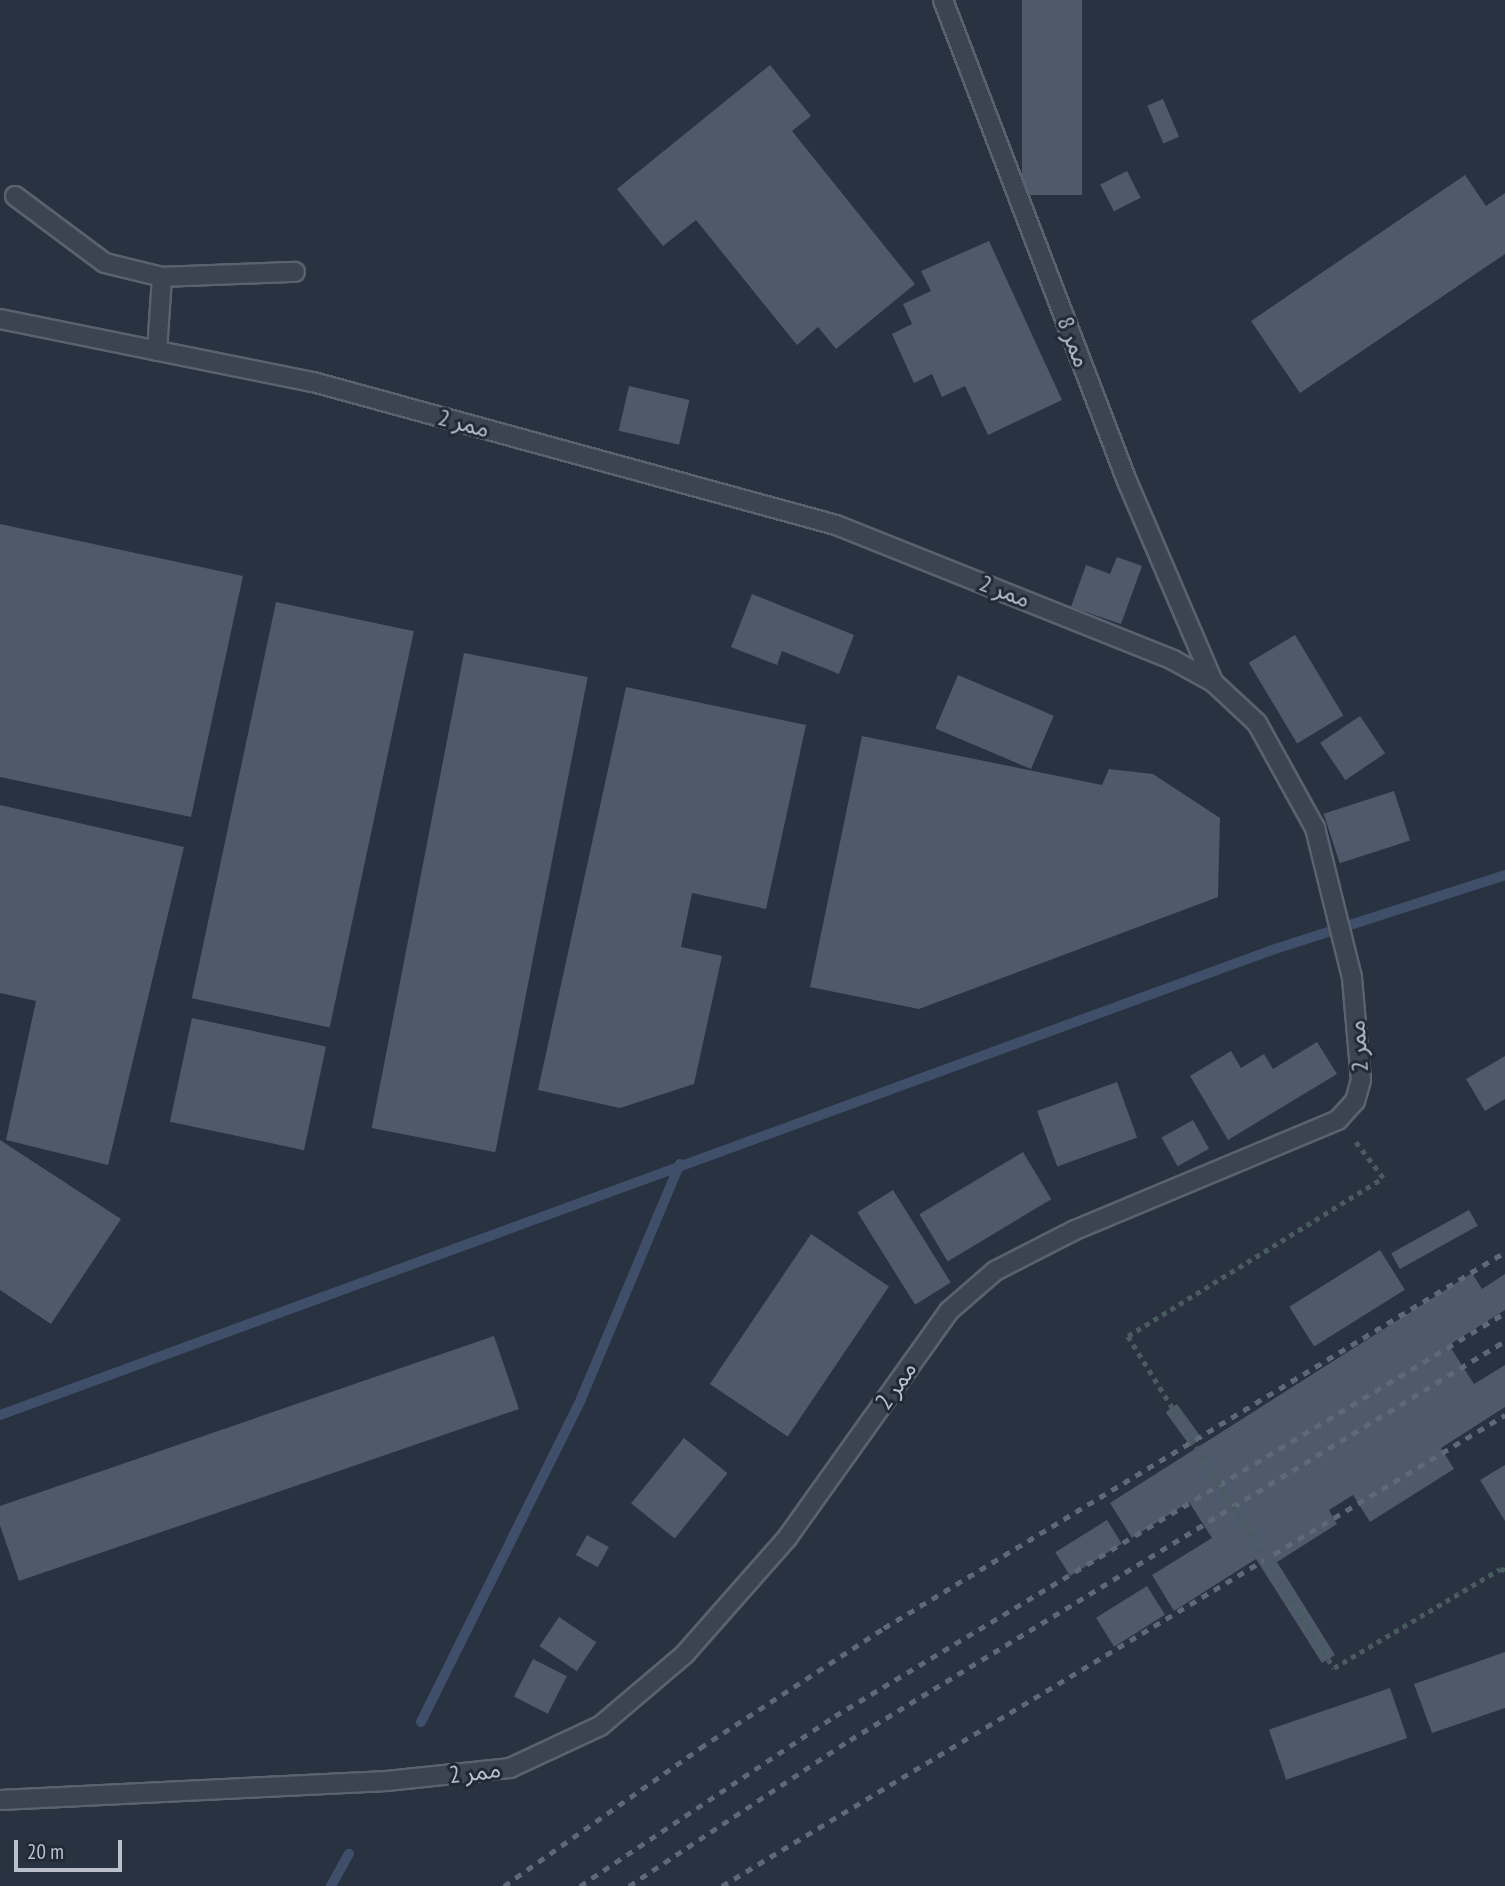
<!DOCTYPE html>
<meta charset="utf-8">
<style>
body{margin:0}
#map{position:relative;width:1505px;height:1886px;overflow:hidden;background:#283241;font-family:"PT Sans Narrow","Noto Sans Arabic",sans-serif}
div>[style]{position:absolute}
[style*='--x']{left:calc(var(--x)*1px);top:calc(var(--y)*1px);width:calc(var(--w)*1px);rotate:calc(var(--a)*1deg)}
.stream>*{height:10px;margin:-5px;padding:0 5px;transform-origin:5px;border-radius:5px;background:#3f4f69}
.building>*{inset:0;background:#4e596a;transform-origin:0 0}
.path>*{height:4.5px;margin-top:-2.25px;transform-origin:0;background:repeating-linear-gradient(90deg,#485c5f 0 5px,transparent 0 10px)}
.roads{filter:drop-shadow(2px 0 #5a626e) drop-shadow(-2px 0 #5a626e) drop-shadow(0 2px #5a626e) drop-shadow(0 -2px #5a626e)}
.service>*{height:18px;margin:-9px;padding:0 9px;transform-origin:9px;border-radius:9px;background:#3c4451}
.rail>*{height:5px;margin-top:-2.5px;transform-origin:0;background:repeating-linear-gradient(90deg,#5e6878 0 7px,transparent 0 14px)}
.path-bridge>*{height:4.5px;margin-top:-2.25px;transform-origin:0;background:repeating-linear-gradient(90deg,#485c5f 0 5px,transparent 0 10px)}
span{translate:-50% -50%;white-space:nowrap;text-align:center;line-height:1.15;-webkit-text-stroke:6px #212936;paint-order:stroke}
.street-label{font-size:24px;color:#b9bfcb}
.scale{position:absolute;left:14px;top:1840px;width:108px;height:32px;box-sizing:border-box;border:4px solid #b9bfcb;border-top:0;padding-left:9px;font-size:21px;line-height:24px;white-space:nowrap;color:#b9bfcb;-webkit-text-stroke:5px #212936;paint-order:stroke}
</style>
<div id="map">
<div class="stream">
<i style="--x:0;--y:1415;--w:1354;--a:-20.08"></i>
<i style="--x:1272;--y:950;--w:245;--a:-17.8"></i>
<i style="--x:421;--y:1722;--w:360;--a:-63.6"></i>
<i style="--x:581;--y:1399;--w:255;--a:-67.2"></i>
<i style="--x:331;--y:1886;--w:37;--a:-61"></i>
</div>
<div class="building">
<i style="left:1022px;top:0;width:60px;height:195px"></i>
<i style="clip-path:polygon(770px 65px,811px 116px,792px 131px,915px 284px,836px 349px,818px 327px,797px 345px,696px 220px,663px 246px,617px 189px)"></i>
<i style="left:1163px;top:99px;width:41px;height:17px;rotate:67deg"></i>
<i style="left:1127px;top:171px;width:30px;height:30px;rotate:63deg"></i>
<i style="clip-path:polygon(1465px 175px,1486px 206px,1505px 193px,1505px 254px,1300px 393px,1251px 321px)"></i>
<i style="clip-path:polygon(989px 241px,1062px 400px,988px 435px,965px 386px,942px 397px,932px 374px,914px 383px,892px 334px,912px 324px,903px 304px,931px 291px,921px 271px)"></i>
<i style="left:629px;top:386px;width:62px;height:46px;rotate:13deg"></i>
<i style="clip-path:polygon(0 524px,243px 576px,191px 817px,0 777px)"></i>
<i style="clip-path:polygon(1117px 557px,1142px 566px,1121px 624px,1071px 607px,1086px 565px,1110px 574px)"></i>
<i style="clip-path:polygon(752px 594px,854px 635px,839px 674px,782px 651px,777px 665px,731px 647px)"></i>
<i style="left:276px;top:602px;width:141px;height:405px;rotate:12deg"></i>
<i style="left:1295px;top:635px;width:94px;height:54px;rotate:59deg"></i>
<i style="left:464px;top:653px;width:126px;height:484px;rotate:11deg"></i>
<i style="left:958px;top:675px;width:104px;height:58px;rotate:23deg"></i>
<i style="clip-path:polygon(626px 687px,806px 725px,766px 909px,692px 893px,681px 947px,722px 956px,694px 1084px,620px 1108px,538px 1090px)"></i>
<i style="left:1360px;top:716px;width:45px;height:48px;rotate:56deg"></i>
<i style="clip-path:polygon(862px 736px,1102px 785px,1109px 769px,1153px 774px,1220px 818px,1218px 897px,919px 1009px,810px 987px)"></i>
<i style="left:1394px;top:791px;width:52px;height:74px;rotate:72deg"></i>
<i style="clip-path:polygon(0 805px,184px 847px,108px 1165px,6px 1140px,36px 1001px,0 993px)"></i>
<i style="left:192px;top:1018px;width:137px;height:106px;rotate:12deg"></i>
<i style="clip-path:polygon(1317px 1042px,1337px 1074px,1228px 1140px,1190px 1076px,1231px 1051px,1241px 1068px,1264px 1054px,1273px 1069px)"></i>
<i style="clip-path:polygon(1505px 1056px,1505px 1099px,1485px 1111px,1466px 1079px)"></i>
<i style="left:1117px;top:1082px;width:59px;height:85px;rotate:70deg"></i>
<i style="left:1193px;top:1120px;width:33px;height:36px;rotate:61deg"></i>
<i style="clip-path:polygon(0 1140px,121px 1219px,51px 1324px,0 1290px)"></i>
<i style="left:1023px;top:1152px;width:55px;height:121px;rotate:59deg"></i>
<i style="left:893px;top:1190px;width:109px;height:42px;rotate:58deg"></i>
<i style="left:1469px;top:1210px;width:18px;height:89px;rotate:61deg"></i>
<i style="left:811px;top:1234px;width:94px;height:181px;rotate:34deg"></i>
<i style="left:1380px;top:1250px;width:47px;height:107px;rotate:58deg"></i>
<i style="clip-path:polygon(1472px 1273px,1482px 1289px,1505px 1274px,1505px 1310px,1449px 1345px,1474px 1384px,1505px 1365px,1505px 1407px,1441px 1448px,1454px 1469px,1370px 1522px,1353px 1495px,1329px 1510px,1337px 1524px,1277px 1562px,1335px 1655px,1322px 1663px,1256px 1559px,1174px 1611px,1152px 1575px,1212px 1538px,1189px 1502px,1132px 1538px,1110px 1503px)"></i>
<i style="clip-path:polygon(494px 1336px,519px 1409px,19px 1581px,0 1525px,0 1506px)"></i>
<i style="left:1177px;top:1404px;width:42px;height:14px;rotate:54deg"></i>
<i style="left:684px;top:1438px;width:56px;height:84px;rotate:39deg"></i>
<i style="clip-path:polygon(1505px 1465px,1505px 1521px,1480px 1480px)"></i>
<i style="left:1107px;top:1520px;width:28px;height:61px;rotate:58deg"></i>
<i style="left:587px;top:1535px;width:25px;height:23px;rotate:29deg"></i>
<i style="left:1147px;top:1586px;width:34px;height:60px;rotate:58deg"></i>
<i style="left:559px;top:1617px;width:45px;height:35px;rotate:34deg"></i>
<i style="clip-path:polygon(1505px 1652px,1505px 1708px,1432px 1733px,1414px 1684px)"></i>
<i style="left:533px;top:1659px;width:38px;height:42px;rotate:27deg"></i>
<i style="left:1390px;top:1688px;width:53px;height:128px;rotate:71deg"></i>
</div>
<div class="path">
<i style="--x:1128;--y:1336;--w:300;--a:-31.8"></i>
<i style="--x:1383;--y:1178;--w:48;--a:-127.3"></i>
<i style="--x:1334;--y:1668;--w:193;--a:-30.8"></i>
<i style="--x:1500;--y:1569;--w:5;--a:11"></i>
</div>
<div class="roads">
<div class="service">
<i style="--x:943;--y:0;--w:515;--a:69.07"></i>
<i style="--x:1127;--y:481;--w:219;--a:66.8"></i>
<i style="--x:15;--y:196;--w:112;--a:36.7"></i>
<i style="--x:105;--y:263;--w:59;--a:13.8"></i>
<i style="--x:162;--y:277;--w:133;--a:-2.2"></i>
<i style="--x:0;--y:319;--w:319;--a:11.4"></i>
<i style="--x:313;--y:382;--w:542;--a:15.29"></i>
<i style="--x:836;--y:525;--w:363;--a:21.8"></i>
<i style="--x:1173;--y:660;--w:46;--a:28.8"></i>
<i style="--x:1213;--y:682;--w:60;--a:43"></i>
<i style="--x:1257;--y:723;--w:120;--a:61.1"></i>
<i style="--x:1315;--y:828;--w:154;--a:76.1"></i>
<i style="--x:1352;--y:978;--w:102;--a:85"></i>
<i style="--x:1361;--y:1080;--w:22;--a:106"></i>
<i style="--x:1355;--y:1101;--w:25;--a:132"></i>
<i style="--x:1338;--y:1120;--w:285;--a:157.3"></i>
<i style="--x:1075;--y:1230;--w:90;--a:152.9"></i>
<i style="--x:995;--y:1271;--w:61;--a:139"></i>
<i style="--x:949;--y:1311;--w:277;--a:125.5"></i>
<i style="--x:788;--y:1537;--w:156;--a:131.4"></i>
<i style="--x:685;--y:1654;--w:111;--a:139.7"></i>
<i style="--x:600;--y:1726;--w:99;--a:155"></i>
<i style="--x:510;--y:1768;--w:124;--a:174"></i>
<i style="--x:387;--y:1781;--w:387;--a:177.2"></i>
<i style="--x:157;--y:351;--w:74;--a:-86.1"></i>
</div>
</div>
<div class="rail">
<i style="--x:504;--y:1886;--w:240;--a:-35.1"></i>
<i style="--x:700;--y:1748;--w:220;--a:-33.1"></i>
<i style="--x:884;--y:1628;--w:726;--a:-31.19"></i>
<i style="--x:580;--y:1886;--w:306;--a:-33.7"></i>
<i style="--x:835;--y:1716;--w:782;--a:-31.03"></i>
<i style="--x:629;--y:1886;--w:265;--a:-33.5"></i>
<i style="--x:850;--y:1740;--w:767;--a:-31.35"></i>
<i style="--x:722;--y:1886;--w:914;--a:-31.03"></i>
</div>
<div class="path-bridge">
<i style="--x:1128;--y:1336;--w:391;--a:58.2"></i>
</div>
<div class="street-label">
<span style="left:1074px;top:342px;rotate:69deg">ممر 8</span>
<span style="left:464px;top:423px;rotate:15deg">ممر 2</span>
<span style="left:1005px;top:591px;rotate:21deg">ممر 2</span>
<span style="left:1358px;top:1046px;rotate:-94deg">ممر 2</span>
<span style="left:896px;top:1385px;rotate:-55deg">ممر 2</span>
<span style="left:475px;top:1772px;rotate:-7deg">ممر 2</span>
</div>
<div class="scale">20 m</div>
</div>
